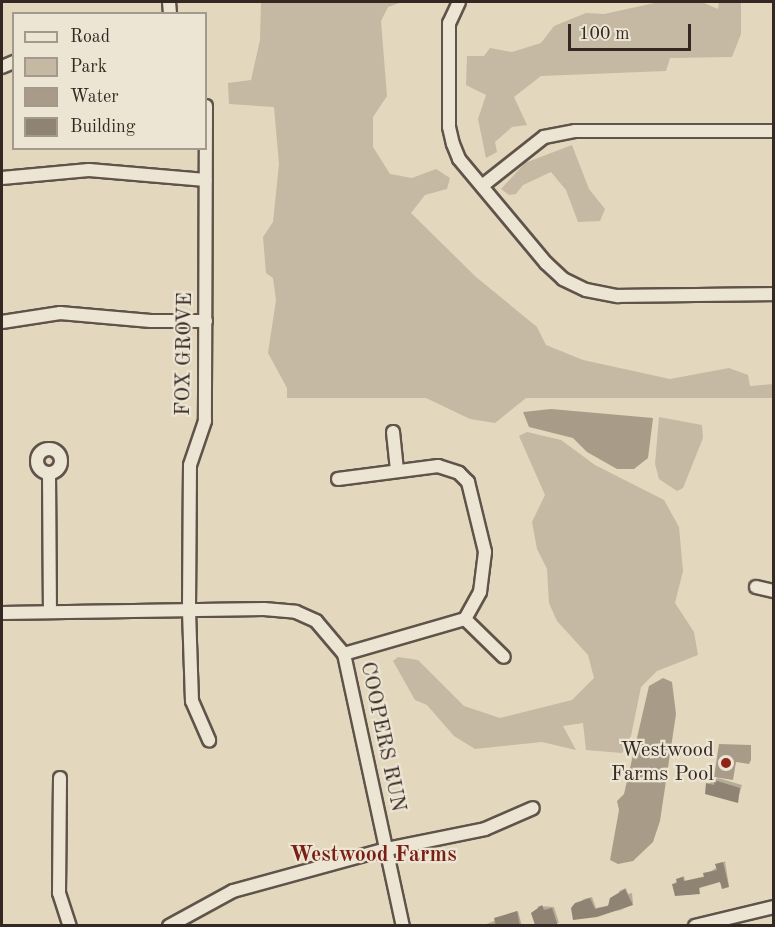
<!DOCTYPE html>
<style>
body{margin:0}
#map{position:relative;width:775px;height:927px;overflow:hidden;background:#e3d7bd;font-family:"Old Standard TT",serif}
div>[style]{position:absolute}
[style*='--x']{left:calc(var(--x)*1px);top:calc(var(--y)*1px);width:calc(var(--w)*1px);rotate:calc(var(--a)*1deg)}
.green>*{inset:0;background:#c5b9a3}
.water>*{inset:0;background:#a89c89}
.shadow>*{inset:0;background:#0003}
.building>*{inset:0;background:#8f8373}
.roads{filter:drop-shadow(2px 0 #60544a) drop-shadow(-2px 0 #60544a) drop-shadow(0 2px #60544a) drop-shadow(0 -2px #60544a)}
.minor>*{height:12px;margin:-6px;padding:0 6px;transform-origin:6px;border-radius:6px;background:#ede5d4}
.minor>.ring{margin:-6px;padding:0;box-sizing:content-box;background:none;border:12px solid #ede5d4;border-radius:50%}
.dots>*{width:16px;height:16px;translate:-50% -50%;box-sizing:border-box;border:3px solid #ede5d4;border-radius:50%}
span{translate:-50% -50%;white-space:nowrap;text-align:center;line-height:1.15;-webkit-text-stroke:4.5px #ede5d4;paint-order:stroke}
.street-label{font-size:21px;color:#352823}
.poi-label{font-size:21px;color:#352823}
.right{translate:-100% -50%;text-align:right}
.neighbourhood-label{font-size:22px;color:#7a1f14;font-weight:700}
.frame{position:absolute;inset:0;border:3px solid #352823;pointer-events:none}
.legend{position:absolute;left:12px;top:12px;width:195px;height:138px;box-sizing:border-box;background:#ede5d4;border:2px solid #a3998d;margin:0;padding:8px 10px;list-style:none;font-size:18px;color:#352823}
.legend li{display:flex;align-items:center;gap:12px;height:30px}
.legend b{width:30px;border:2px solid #a3998d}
.scale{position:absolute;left:568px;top:24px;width:123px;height:27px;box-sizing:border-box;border:3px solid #352823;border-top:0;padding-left:8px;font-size:18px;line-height:21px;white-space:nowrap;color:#352823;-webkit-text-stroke:4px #ede5d4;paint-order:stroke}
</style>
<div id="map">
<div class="green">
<i style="clip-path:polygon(261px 2px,402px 2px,388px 7px,381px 21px,387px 96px,373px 117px,373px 147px,390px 174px,412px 178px,436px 169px,450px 178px,447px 189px,425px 195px,411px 213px,476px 277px,537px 327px,546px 345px,583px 360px,670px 379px,729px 368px,748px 375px,750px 386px,773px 384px,773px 398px,526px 398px,495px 423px,470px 419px,426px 398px,287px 398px,287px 388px,268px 353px,276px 300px,273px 278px,266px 273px,263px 237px,273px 222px,279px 164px,274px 107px,229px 104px,228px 83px,251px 80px,260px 40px)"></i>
<i style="clip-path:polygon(659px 2px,702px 2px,718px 9px,719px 2px,741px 2px,741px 34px,732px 57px,670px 58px,666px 71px,541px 76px,514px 97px,527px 125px,512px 127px,495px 142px,497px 152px,486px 158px,478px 119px,486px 95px,466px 85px,467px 56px,484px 56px,490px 48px,512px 52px,541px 43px,554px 26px,586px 13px,604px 14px)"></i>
<i style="clip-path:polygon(572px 145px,589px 189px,605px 209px,600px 221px,578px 222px,566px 190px,551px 172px,523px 185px,516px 194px,509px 195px,501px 189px,525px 163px)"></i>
<i style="clip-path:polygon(659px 417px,702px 425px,703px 438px,683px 488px,677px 491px,659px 479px,655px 464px)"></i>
<i style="clip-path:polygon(527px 432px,561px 440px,595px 465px,664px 500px,679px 527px,683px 571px,675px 603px,694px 632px,698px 655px,657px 671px,641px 687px,631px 736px,622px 753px,586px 750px,583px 723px,563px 726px,576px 750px,542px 742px,475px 749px,454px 736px,427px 705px,415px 700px,393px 661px,398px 657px,418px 660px,464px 706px,500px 718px,572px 700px,594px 678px,588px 655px,557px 621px,549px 603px,547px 569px,537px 549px,532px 522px,545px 495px,519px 436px)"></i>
</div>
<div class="water">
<i style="clip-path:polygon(551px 409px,653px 418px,648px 458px,634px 469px,617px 469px,587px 452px,573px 438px,529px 427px,523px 412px)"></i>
<i style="clip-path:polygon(663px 678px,672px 682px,676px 714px,660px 821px,653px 842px,633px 861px,618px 864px,610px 860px,619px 810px,617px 801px,624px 794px,649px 686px)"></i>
<i style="clip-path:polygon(719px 744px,751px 745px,751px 760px,749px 764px,736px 762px,733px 780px,714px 777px)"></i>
</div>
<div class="shadow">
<i style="clip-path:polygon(718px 778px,742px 785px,737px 801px,708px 784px)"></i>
<i style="clip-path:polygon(725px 861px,729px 886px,721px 880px,700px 886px,699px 892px,690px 895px,674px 884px,679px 878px,684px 876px,685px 881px,705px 876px)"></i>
<i style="clip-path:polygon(626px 888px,628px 894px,632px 893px,633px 904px,621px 910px,575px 918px,574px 907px,584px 899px,592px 897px,596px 908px,610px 905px,620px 896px,619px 891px)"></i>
<i style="clip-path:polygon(538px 906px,554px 907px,559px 923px,536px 924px)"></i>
<i style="clip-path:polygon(518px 911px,522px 926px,482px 926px)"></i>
</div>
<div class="building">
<i style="clip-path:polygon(714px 780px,740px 788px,738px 803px,705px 794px,706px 783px,714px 785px)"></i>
<i style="clip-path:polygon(723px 862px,729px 887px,722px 889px,720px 882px,699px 888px,700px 894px,675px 896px,672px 884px,677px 883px,676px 879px,683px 877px,684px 881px,704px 877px,703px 873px,717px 870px,715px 864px)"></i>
<i style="clip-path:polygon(625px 889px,633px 905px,597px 917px,573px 920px,571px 908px,575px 903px,590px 898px,595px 909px,608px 906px,610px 898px)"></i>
<i style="clip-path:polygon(542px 905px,544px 910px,552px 908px,558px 926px,535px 925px,531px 913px)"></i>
<i style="clip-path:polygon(517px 911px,520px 926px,496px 926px,494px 918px)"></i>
</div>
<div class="roads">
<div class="minor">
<i style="--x:169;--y:2;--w:12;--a:85"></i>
<i style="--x:459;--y:2;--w:23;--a:115"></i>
<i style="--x:449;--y:23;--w:104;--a:90"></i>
<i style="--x:449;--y:127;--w:17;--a:77"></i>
<i style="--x:453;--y:144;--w:16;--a:68"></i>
<i style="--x:459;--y:159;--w:136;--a:50.1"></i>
<i style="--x:546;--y:263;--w:23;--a:43"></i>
<i style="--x:563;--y:279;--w:25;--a:26"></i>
<i style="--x:586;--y:290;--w:33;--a:11"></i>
<i style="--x:618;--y:296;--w:156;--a:-0.7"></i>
<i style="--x:2;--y:67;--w:13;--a:-23"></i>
<i style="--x:206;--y:106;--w:315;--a:90.2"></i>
<i style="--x:205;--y:421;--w:46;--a:108.8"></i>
<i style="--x:190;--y:465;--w:146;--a:90.4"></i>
<i style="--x:189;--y:611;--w:90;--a:88.1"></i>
<i style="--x:192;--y:701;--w:43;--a:66.4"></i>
<i style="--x:2;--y:178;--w:87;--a:-5.3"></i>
<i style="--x:89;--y:170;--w:117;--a:4.9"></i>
<i style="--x:482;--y:186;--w:79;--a:-38.3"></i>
<i style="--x:544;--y:137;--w:32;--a:-11"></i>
<i style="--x:575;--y:131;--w:199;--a:0"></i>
<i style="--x:2;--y:322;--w:59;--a:-8.8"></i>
<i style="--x:60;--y:313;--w:91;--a:5"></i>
<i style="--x:151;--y:321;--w:55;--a:0"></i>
<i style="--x:393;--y:432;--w:39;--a:84"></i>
<i class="ring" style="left:37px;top:449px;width:12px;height:12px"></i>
<i style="--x:49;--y:473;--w:139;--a:89.6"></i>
<i style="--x:338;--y:479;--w:101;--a:-7.4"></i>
<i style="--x:438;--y:466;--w:22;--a:18"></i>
<i style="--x:459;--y:473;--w:13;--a:45"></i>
<i style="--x:468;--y:482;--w:72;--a:76.3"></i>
<i style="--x:485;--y:552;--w:40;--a:97.1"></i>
<i style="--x:480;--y:592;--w:31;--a:119"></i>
<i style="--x:465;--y:619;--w:126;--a:163.9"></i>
<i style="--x:756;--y:587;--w:18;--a:13"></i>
<i style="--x:2;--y:613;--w:262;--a:-0.9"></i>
<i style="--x:264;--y:609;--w:32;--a:5"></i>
<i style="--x:296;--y:612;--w:22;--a:24"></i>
<i style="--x:316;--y:621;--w:43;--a:49.7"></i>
<i style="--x:344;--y:654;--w:278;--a:77.8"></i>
<i style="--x:465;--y:619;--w:54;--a:44.3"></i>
<i style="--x:60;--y:778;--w:115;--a:90.5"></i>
<i style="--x:59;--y:893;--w:35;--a:72"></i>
<i style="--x:169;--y:926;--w:73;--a:-28.7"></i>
<i style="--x:233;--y:891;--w:160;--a:-15.3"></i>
<i style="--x:387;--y:849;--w:100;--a:-11.5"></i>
<i style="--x:485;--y:829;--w:52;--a:-23.6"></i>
<i style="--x:695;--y:926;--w:81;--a:-13.5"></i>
</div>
</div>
<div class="dots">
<i style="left:726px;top:763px;background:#8f2418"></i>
</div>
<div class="street-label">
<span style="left:185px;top:354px;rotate:-89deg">FOX GROVE</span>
<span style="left:382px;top:737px;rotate:78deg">COOPERS RUN</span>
</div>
<div class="poi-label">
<span class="right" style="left:714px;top:763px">Westwood<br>Farms Pool</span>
</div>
<div class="neighbourhood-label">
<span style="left:373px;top:856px">Westwood Farms</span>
</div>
<div class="frame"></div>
<ul class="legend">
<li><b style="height:8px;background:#ede5d4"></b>Road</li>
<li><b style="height:16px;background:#c5b9a3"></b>Park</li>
<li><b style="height:16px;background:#a89c89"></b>Water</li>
<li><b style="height:16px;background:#8f8373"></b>Building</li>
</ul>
<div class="scale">100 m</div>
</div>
